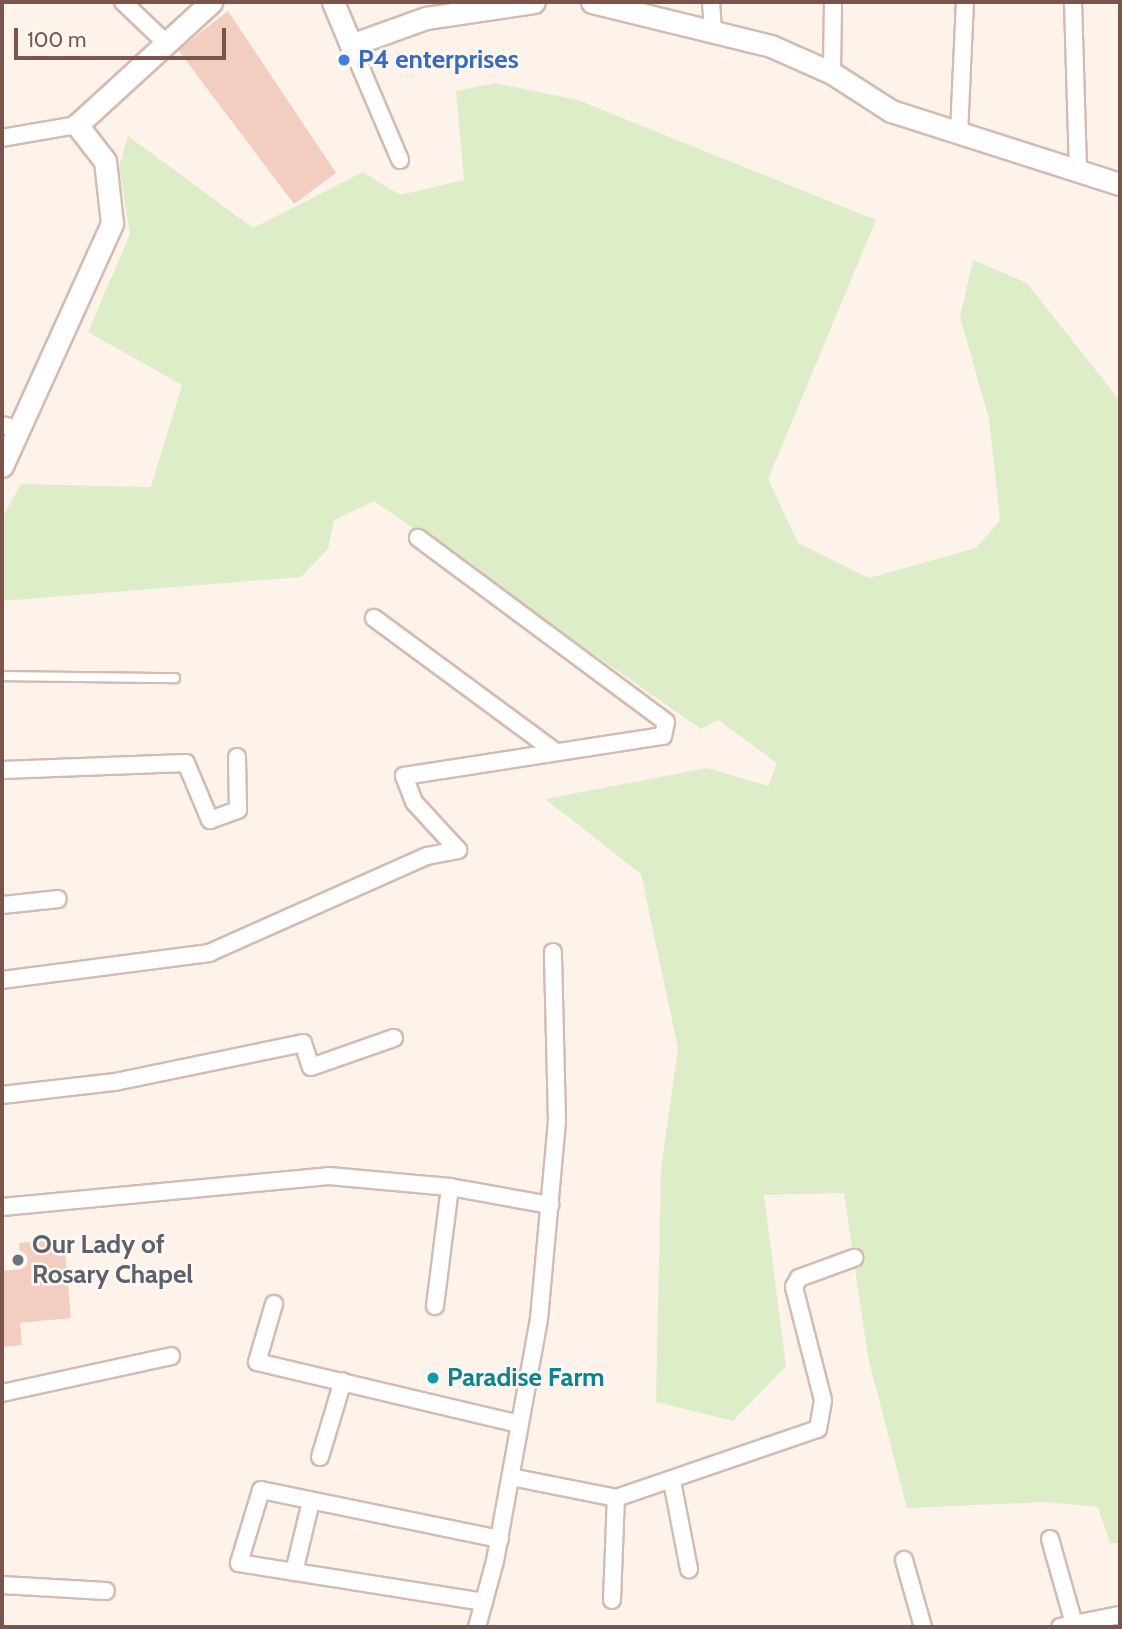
<!DOCTYPE html>
<style>
body{margin:0}
#map{position:relative;width:1122px;height:1629px;overflow:hidden;background:#fdf3eb;font-family:Cabin,sans-serif}
div>[style]{position:absolute}
[style*='--x']{left:calc(var(--x)*1px);top:calc(var(--y)*1px);width:calc(var(--w)*1px);rotate:calc(var(--a)*1deg)}
.green>*{inset:0;background:#ddedc8}
.building>*{inset:0;background:#f4cdc1}
.roads{filter:drop-shadow(2px 0 #d4bbb2) drop-shadow(-2px 0 #d4bbb2) drop-shadow(0 2px #d4bbb2) drop-shadow(0 -2px #d4bbb2)}
.lane>*{height:8px;margin:-4px;padding:0 4px;transform-origin:4px;border-radius:4px;background:#fff}
.street>*{height:16px;margin:-8px;padding:0 8px;transform-origin:8px;border-radius:8px;background:#fff}
.secondary>*{height:21px;margin:-10.5px;padding:0 10.5px;transform-origin:10.5px;border-radius:10.5px;background:#fff}
.dots>*{width:19px;height:19px;translate:-50% -50%;box-sizing:border-box;border:4px solid #fff8f2;border-radius:50%}
span{translate:-50% -50%;white-space:nowrap;text-align:center;line-height:1.15;-webkit-text-stroke:5px #fff8f2;paint-order:stroke}
.shop-label{font-size:26px;color:#366cbe;font-weight:700}
.left{translate:0 -50%;text-align:left}
.worship-label{font-size:26px;color:#5b616d;font-weight:700}
.culture-label{font-size:26px;color:#0d838f;font-weight:700}
.frame{position:absolute;inset:0;border:4px solid #7b554c;pointer-events:none}
.scale{position:absolute;left:14px;top:28px;width:212px;height:32px;box-sizing:border-box;border:4px solid #7b554c;border-top:0;padding-left:9px;font-size:21px;line-height:24px;white-space:nowrap;color:#7b554c;-webkit-text-stroke:5px #fff8f2;paint-order:stroke}
</style>
<div id="map">
<div class="green">
<i style="clip-path:polygon(495px 83px,578px 100px,876px 220px,768px 479px,798px 543px,869px 578px,976px 548px,1000px 520px,989px 419px,960px 317px,973px 260px,1027px 283px,1120px 401px,1120px 1543px,1110px 1543px,1098px 1507px,1046px 1502px,907px 1508px,868px 1357px,844px 1193px,764px 1195px,786px 1366px,733px 1421px,656px 1402px,661px 1168px,678px 1048px,641px 874px,545px 799px,707px 768px,768px 786px,777px 763px,718px 720px,701px 729px,374px 501px,334px 520px,328px 549px,301px 577px,2px 601px,2px 518px,21px 484px,151px 487px,182px 385px,88px 332px,130px 234px,119px 167px,128px 136px,253px 228px,363px 172px,400px 195px,464px 180px,456px 91px)"></i>
</div>
<div class="building">
<i style="clip-path:polygon(228px 11px,336px 173px,294px 204px,178px 50px)"></i>
<i style="clip-path:polygon(64px 1239px,71px 1318px,20px 1323px,22px 1345px,2px 1347px,2px 1271px,21px 1269px,19px 1243px)"></i>
</div>
<div class="roads">
<div class="lane">
<i style="--x:2;--y:676;--w:173;--a:0.7"></i>
</div>
<div class="street">
<i style="--x:123;--y:2;--w:59;--a:43.6"></i>
<i style="--x:711;--y:2;--w:26;--a:86"></i>
<i style="--x:1073;--y:2;--w:169;--a:88.3"></i>
<i style="--x:351;--y:45;--w:125;--a:66.9"></i>
<i style="--x:832;--y:73;--w:71;--a:-89.2"></i>
<i style="--x:959;--y:133;--w:131;--a:-87.4"></i>
<i style="--x:2;--y:138;--w:76;--a:-9.8"></i>
<i style="--x:2;--y:425;--w:17;--a:13"></i>
<i style="--x:374;--y:618;--w:222;--a:36.4"></i>
<i style="--x:2;--y:770;--w:184;--a:-2.2"></i>
<i style="--x:186;--y:763;--w:62;--a:67.2"></i>
<i style="--x:210;--y:820;--w:30;--a:-20"></i>
<i style="--x:238;--y:810;--w:53;--a:-91.1"></i>
<i style="--x:2;--y:905;--w:56;--a:-6.1"></i>
<i style="--x:2;--y:980;--w:209;--a:-7.4"></i>
<i style="--x:209;--y:953;--w:239;--a:-24"></i>
<i style="--x:427;--y:856;--w:32;--a:-11"></i>
<i style="--x:458;--y:850;--w:65;--a:-132.5"></i>
<i style="--x:414;--y:802;--w:28;--a:-111"></i>
<i style="--x:404;--y:776;--w:262;--a:-8.8"></i>
<i style="--x:663;--y:736;--w:14;--a:-78"></i>
<i style="--x:666;--y:722;--w:309;--a:-143.4"></i>
<i style="--x:2;--y:1095;--w:114;--a:-6.6"></i>
<i style="--x:115;--y:1082;--w:192;--a:-11.7"></i>
<i style="--x:303;--y:1043;--w:25;--a:72"></i>
<i style="--x:311;--y:1067;--w:88;--a:-19.3"></i>
<i style="--x:2;--y:1207;--w:328;--a:-5.4"></i>
<i style="--x:329;--y:1176;--w:121;--a:5.2"></i>
<i style="--x:450;--y:1187;--w:102;--a:10.2"></i>
<i style="--x:274;--y:1304;--w:60;--a:106.3"></i>
<i style="--x:257;--y:1362;--w:270;--a:13.3"></i>
<i style="--x:435;--y:1306;--w:120;--a:-82.8"></i>
<i style="--x:2;--y:1393;--w:173;--a:-12.3"></i>
<i style="--x:320;--y:1457;--w:79;--a:-73.2"></i>
<i style="--x:511;--y:1477;--w:107;--a:11.3"></i>
<i style="--x:616;--y:1498;--w:213;--a:-18.9"></i>
<i style="--x:818;--y:1429;--w:29;--a:-80"></i>
<i style="--x:823;--y:1400;--w:117;--a:-104.4"></i>
<i style="--x:794;--y:1287;--w:10;--a:-61"></i>
<i style="--x:799;--y:1278;--w:59;--a:-20"></i>
<i style="--x:672;--y:1481;--w:90;--a:79.1"></i>
<i style="--x:1050;--y:1539;--w:88;--a:74.2"></i>
<i style="--x:1074;--y:1624;--w:14;--a:168"></i>
<i style="--x:904;--y:1560;--w:70;--a:74.2"></i>
<i style="--x:294;--y:1572;--w:73;--a:-76.5"></i>
<i style="--x:2;--y:1585;--w:104;--a:3.3"></i>
<i style="--x:612;--y:1600;--w:102;--a:-87.8"></i>
<i style="--x:484;--y:1602;--w:248;--a:-171"></i>
<i style="--x:239;--y:1563;--w:76;--a:-73.2"></i>
<i style="--x:261;--y:1490;--w:244;--a:11.6"></i>
<i style="--x:1074;--y:1624;--w:47;--a:-11.1"></i>
<i style="--x:477;--y:1627;--w:68;--a:-74.7"></i>
<i style="--x:495;--y:1561;--w:246;--a:-79.7"></i>
<i style="--x:539;--y:1319;--w:200;--a:-84.8"></i>
<i style="--x:557;--y:1120;--w:168;--a:-91.4"></i>
</div>
<div class="secondary">
<i style="--x:333;--y:2;--w:47;--a:67.3"></i>
<i style="--x:351;--y:45;--w:80;--a:-19.8"></i>
<i style="--x:426;--y:18;--w:109;--a:-8.4"></i>
<i style="--x:592;--y:2;--w:184;--a:13.8"></i>
<i style="--x:771;--y:46;--w:67;--a:23.9"></i>
<i style="--x:832;--y:73;--w:70;--a:32.8"></i>
<i style="--x:891;--y:111;--w:240;--a:17.7"></i>
<i style="--x:2;--y:466;--w:267;--a:-65.6"></i>
<i style="--x:112;--y:223;--w:62;--a:-96.4"></i>
<i style="--x:105;--y:161;--w:46;--a:-127.9"></i>
<i style="--x:77;--y:125;--w:182;--a:-42.5"></i>
</div>
</div>
<div class="dots">
<i style="left:344px;top:60px;background:#3f7fe0"></i>
<i style="left:18px;top:1260px;background:#6b7280"></i>
<i style="left:433px;top:1378px;background:#0f9aa8"></i>
</div>
<div class="shop-label">
<span class="left" style="left:358px;top:60px">P4 enterprises</span>
</div>
<div class="worship-label">
<span class="left" style="left:32px;top:1260px">Our Lady of<br>Rosary Chapel</span>
</div>
<div class="culture-label">
<span class="left" style="left:447px;top:1378px">Paradise Farm</span>
</div>
<div class="frame"></div>
<div class="scale">100 m</div>
</div>
